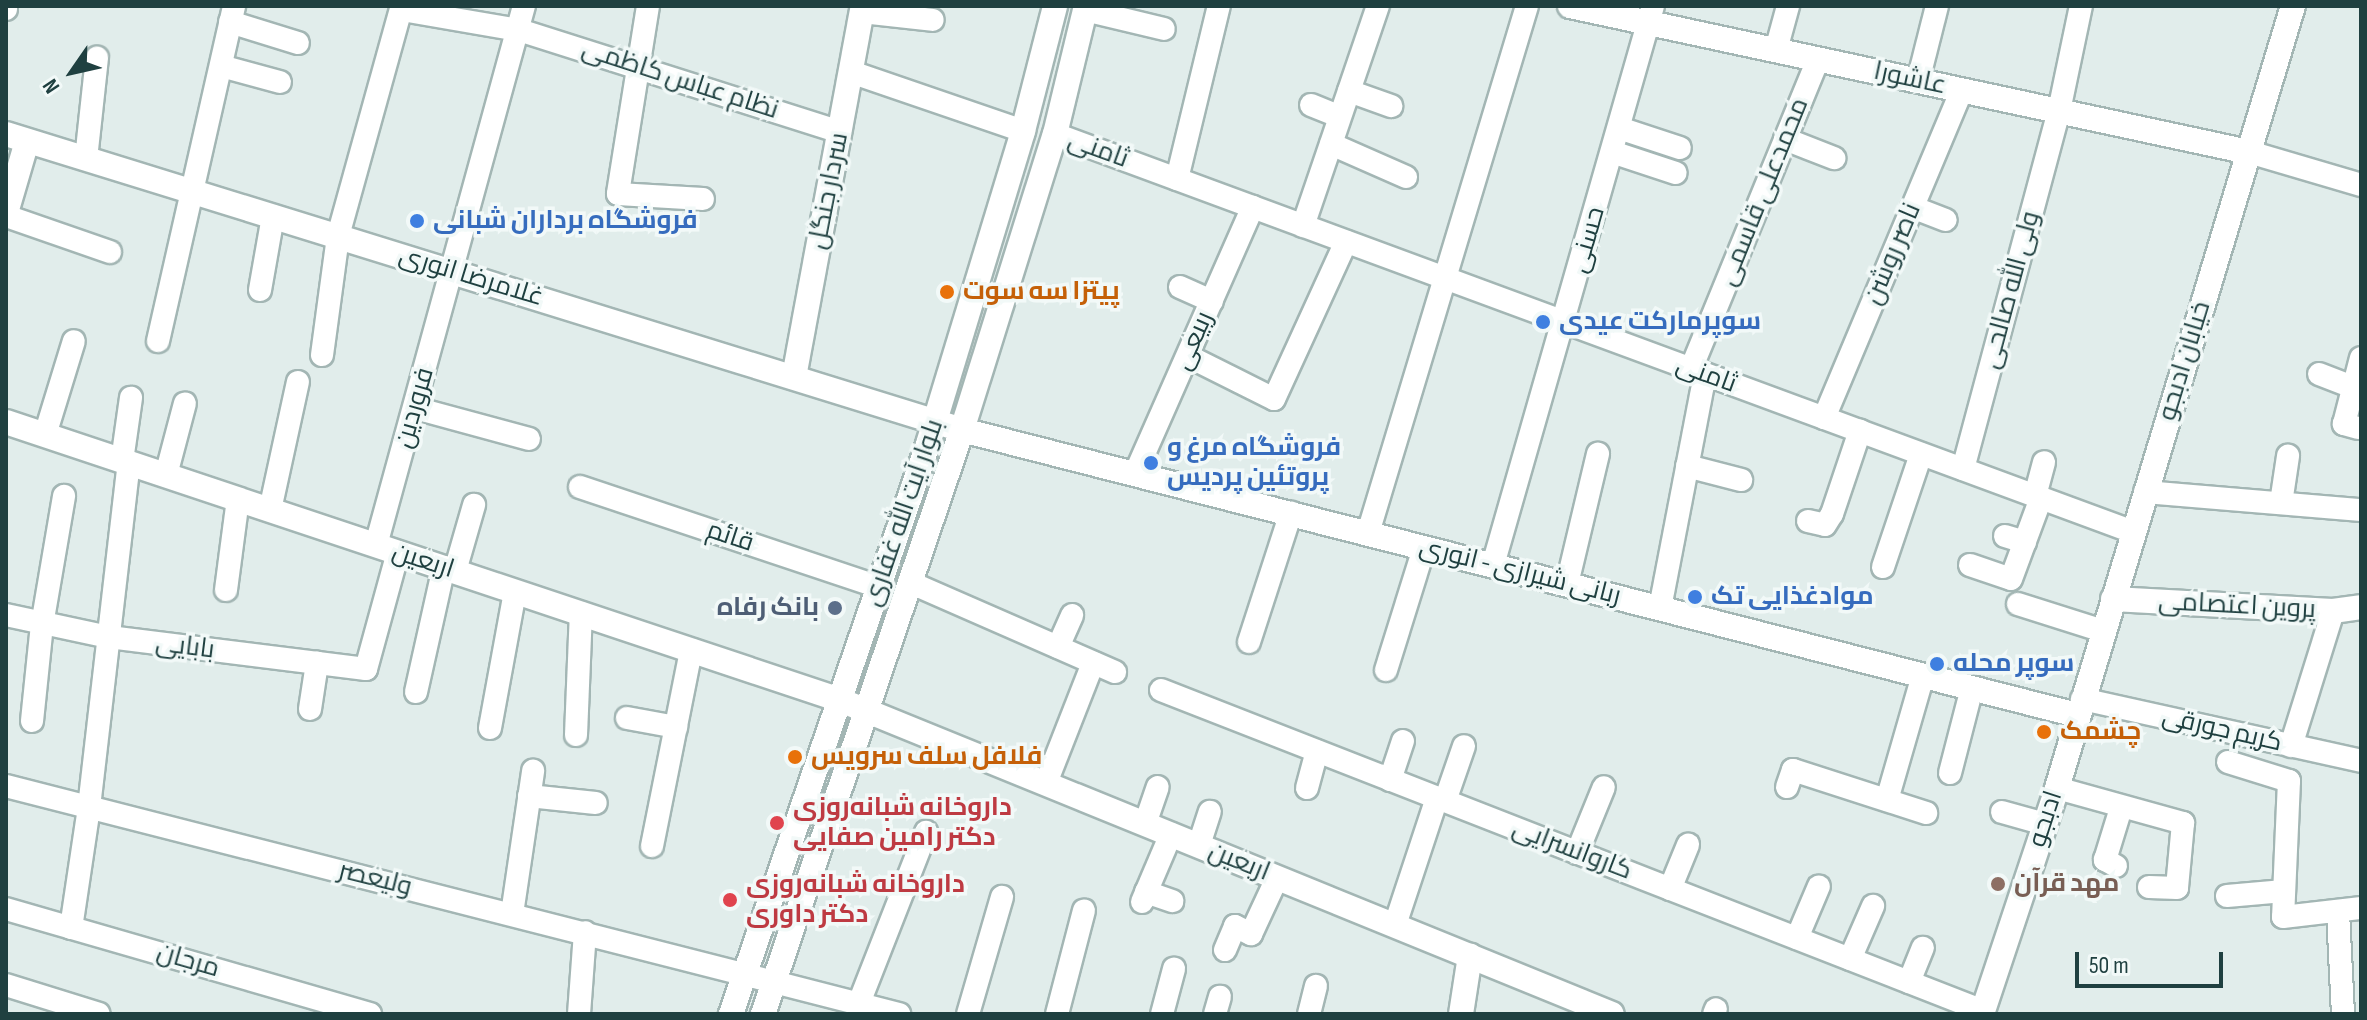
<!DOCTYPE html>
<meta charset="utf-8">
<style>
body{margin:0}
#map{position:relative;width:2367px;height:1020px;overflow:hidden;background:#e1edeb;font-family:"Sofia Sans Condensed",Cairo,sans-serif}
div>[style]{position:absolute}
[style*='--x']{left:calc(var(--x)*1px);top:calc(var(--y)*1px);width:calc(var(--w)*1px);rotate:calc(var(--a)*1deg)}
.roads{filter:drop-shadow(2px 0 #a3b6b4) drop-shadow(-2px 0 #a3b6b4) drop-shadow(0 2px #a3b6b4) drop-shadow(0 -2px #a3b6b4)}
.minor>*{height:22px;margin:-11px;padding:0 11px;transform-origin:11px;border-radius:11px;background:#fff}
.tertiary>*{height:24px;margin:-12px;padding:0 12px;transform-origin:12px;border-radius:12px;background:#fff}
.secondary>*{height:24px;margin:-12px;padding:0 12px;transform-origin:12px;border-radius:12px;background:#fff}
.dots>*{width:22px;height:22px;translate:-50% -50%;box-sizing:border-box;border:4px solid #f2f9f8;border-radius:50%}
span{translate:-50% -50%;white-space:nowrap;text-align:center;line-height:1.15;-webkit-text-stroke:7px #f2f9f8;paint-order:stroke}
.street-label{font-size:26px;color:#1f4040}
.shop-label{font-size:26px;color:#366cbe;font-weight:700}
.left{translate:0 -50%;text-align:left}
.food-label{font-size:26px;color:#c56008;font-weight:700}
.service-label{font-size:26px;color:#4e5e75;font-weight:700}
.right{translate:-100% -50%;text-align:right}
.health-label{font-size:26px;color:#be3a42;font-weight:700}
.education-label{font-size:26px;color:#785e54;font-weight:700}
.frame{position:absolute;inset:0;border:8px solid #1f4040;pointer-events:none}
.north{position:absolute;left:32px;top:32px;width:80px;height:80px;-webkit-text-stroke:6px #f2f9f8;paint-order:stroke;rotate:236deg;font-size:22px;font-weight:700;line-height:32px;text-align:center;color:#1f4040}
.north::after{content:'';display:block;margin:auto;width:28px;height:36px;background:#1f4040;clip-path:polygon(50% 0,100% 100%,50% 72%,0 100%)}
.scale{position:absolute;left:2075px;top:952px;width:148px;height:36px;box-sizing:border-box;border:4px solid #1f4040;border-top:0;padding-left:10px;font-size:24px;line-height:28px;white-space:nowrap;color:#1f4040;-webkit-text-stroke:6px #f2f9f8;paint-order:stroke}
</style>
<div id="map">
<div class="roads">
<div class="minor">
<i style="--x:648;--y:6;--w:190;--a:99.1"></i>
<i style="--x:618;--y:194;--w:85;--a:3.4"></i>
<i style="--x:6;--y:9;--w:3;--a:-90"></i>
<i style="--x:402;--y:10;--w:119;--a:9.7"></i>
<i style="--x:519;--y:30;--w:337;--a:17.6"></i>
<i style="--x:1085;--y:10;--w:81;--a:13.5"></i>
<i style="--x:862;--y:12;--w:71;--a:6.4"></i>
<i style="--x:230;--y:22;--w:71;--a:17.2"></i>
<i style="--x:1776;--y:50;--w:46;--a:-74.7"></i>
<i style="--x:221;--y:66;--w:61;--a:15.2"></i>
<i style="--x:851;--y:72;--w:182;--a:18.9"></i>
<i style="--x:1918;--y:81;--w:77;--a:-75.8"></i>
<i style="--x:1349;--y:91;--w:45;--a:19.7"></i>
<i style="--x:1311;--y:105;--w:31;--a:22"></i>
<i style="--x:1619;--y:128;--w:64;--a:18.2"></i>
<i style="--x:1055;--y:134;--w:1149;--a:20.26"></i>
<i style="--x:1785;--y:139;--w:53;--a:21.2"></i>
<i style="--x:1331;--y:144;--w:82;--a:23.7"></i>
<i style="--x:1612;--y:152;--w:67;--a:18.2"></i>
<i style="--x:2249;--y:152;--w:117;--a:16.4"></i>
<i style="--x:86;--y:159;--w:102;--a:-83.8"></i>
<i style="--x:1177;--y:179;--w:178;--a:-76.4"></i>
<i style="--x:1912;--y:207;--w:36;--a:21"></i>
<i style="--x:6;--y:216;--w:110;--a:19.1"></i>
<i style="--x:1303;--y:226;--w:232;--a:-71.2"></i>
<i style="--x:1180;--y:287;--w:35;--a:24"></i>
<i style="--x:260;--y:290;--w:75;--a:-80"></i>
<i style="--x:158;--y:341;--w:344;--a:-77.2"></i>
<i style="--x:322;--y:355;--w:120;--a:-82.3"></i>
<i style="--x:338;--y:236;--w:239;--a:-74.5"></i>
<i style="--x:1188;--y:356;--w:96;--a:26.6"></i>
<i style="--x:1274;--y:399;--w:173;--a:-65.4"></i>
<i style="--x:1691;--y:369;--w:335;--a:-67.7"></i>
<i style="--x:2319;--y:374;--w:36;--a:21"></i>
<i style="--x:415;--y:408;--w:118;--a:15.2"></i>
<i style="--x:1824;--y:418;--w:356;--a:-67.2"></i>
<i style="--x:2358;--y:428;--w:15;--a:-164"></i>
<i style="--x:2344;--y:424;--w:68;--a:-75.6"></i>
<i style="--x:45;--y:435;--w:98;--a:-72.9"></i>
<i style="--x:122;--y:461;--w:64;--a:-81.9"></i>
<i style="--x:1687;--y:466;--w:56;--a:14.5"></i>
<i style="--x:1963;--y:469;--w:371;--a:-75"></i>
<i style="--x:2059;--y:111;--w:107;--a:-78.2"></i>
<i style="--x:1135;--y:474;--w:292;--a:-66.2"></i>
<i style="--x:166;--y:475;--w:74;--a:-75.2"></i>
<i style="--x:580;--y:487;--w:315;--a:18.5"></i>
<i style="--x:2145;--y:492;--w:217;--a:4.8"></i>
<i style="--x:2035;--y:496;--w:35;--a:-75"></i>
<i style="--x:2281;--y:503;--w:48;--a:-81.5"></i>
<i style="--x:270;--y:510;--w:131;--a:-77.7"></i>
<i style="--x:1808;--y:521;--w:17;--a:13"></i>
<i style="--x:1825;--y:525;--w:13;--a:-58"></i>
<i style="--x:1832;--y:514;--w:88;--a:-71.4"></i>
<i style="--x:1368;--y:533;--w:550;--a:-73.21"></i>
<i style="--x:2005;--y:536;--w:21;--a:17"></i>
<i style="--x:376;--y:545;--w:559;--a:-74.65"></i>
<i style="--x:1493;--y:565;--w:581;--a:-74.03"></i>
<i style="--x:1970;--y:565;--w:43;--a:18.9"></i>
<i style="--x:2011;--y:579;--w:86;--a:-69.7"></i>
<i style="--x:1883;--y:567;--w:119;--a:-71.4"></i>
<i style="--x:455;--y:571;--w:69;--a:-73.9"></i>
<i style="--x:909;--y:582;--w:225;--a:23.6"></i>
<i style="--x:1567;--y:584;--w:134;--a:-76.6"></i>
<i style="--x:226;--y:590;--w:92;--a:-82.5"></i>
<i style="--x:2018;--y:604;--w:89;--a:17.6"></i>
<i style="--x:1660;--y:608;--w:238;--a:-79.1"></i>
<i style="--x:6;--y:615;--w:105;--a:12.1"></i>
<i style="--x:109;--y:637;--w:259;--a:7.1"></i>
<i style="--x:366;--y:669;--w:121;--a:-74.7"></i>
<i style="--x:1249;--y:642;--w:136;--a:-72"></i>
<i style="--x:1058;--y:647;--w:35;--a:-66"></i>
<i style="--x:1386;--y:670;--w:128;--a:-72.7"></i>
<i style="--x:1161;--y:690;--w:882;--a:21.33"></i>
<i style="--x:416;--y:692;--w:128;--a:-77.4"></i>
<i style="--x:2082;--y:699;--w:286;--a:12.5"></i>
<i style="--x:310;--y:709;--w:47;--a:-81.3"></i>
<i style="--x:627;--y:718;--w:50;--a:10.4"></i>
<i style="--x:32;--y:721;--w:97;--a:-84.1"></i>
<i style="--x:42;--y:625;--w:131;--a:-80.3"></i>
<i style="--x:490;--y:728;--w:138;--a:-79.6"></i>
<i style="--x:576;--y:735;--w:122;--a:-87.7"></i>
<i style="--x:2291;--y:746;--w:141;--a:-72.7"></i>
<i style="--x:2228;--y:762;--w:64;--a:17.3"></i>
<i style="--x:2289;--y:781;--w:136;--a:92.5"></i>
<i style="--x:2283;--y:917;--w:79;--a:-6.6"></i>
<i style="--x:1950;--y:773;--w:88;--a:-75.5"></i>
<i style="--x:1390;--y:780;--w:41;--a:-71.6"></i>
<i style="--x:1046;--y:783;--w:129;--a:-68.6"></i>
<i style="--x:6;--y:786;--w:922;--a:14.32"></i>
<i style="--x:1787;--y:787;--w:18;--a:-71"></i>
<i style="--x:1793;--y:770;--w:140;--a:17.9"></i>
<i style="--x:1307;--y:788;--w:38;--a:-75"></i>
<i style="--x:2057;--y:788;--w:131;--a:15.5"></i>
<i style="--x:2183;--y:823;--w:65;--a:95.3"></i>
<i style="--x:2177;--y:888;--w:28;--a:-178"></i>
<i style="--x:529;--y:796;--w:67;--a:6"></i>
<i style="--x:1887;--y:800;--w:130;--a:-73.9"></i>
<i style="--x:1445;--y:801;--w:58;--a:-70.9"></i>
<i style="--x:2002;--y:812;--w:45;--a:15.6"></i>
<i style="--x:1145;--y:824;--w:39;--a:-71"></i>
<i style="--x:1199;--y:845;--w:35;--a:-72"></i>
<i style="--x:652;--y:846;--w:200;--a:-78.7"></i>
<i style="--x:1577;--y:853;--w:71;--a:-67.8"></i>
<i style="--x:2116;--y:866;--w:13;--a:-151"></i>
<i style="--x:2105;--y:860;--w:54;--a:-72.9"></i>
<i style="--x:1670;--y:889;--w:48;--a:-67.8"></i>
<i style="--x:1146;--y:892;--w:28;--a:19"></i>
<i style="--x:2227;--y:896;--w:57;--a:-5"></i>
<i style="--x:1142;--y:902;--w:74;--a:-66.9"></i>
<i style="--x:6;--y:909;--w:379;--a:16.1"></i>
<i style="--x:2338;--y:912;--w:102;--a:87.2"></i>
<i style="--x:512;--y:914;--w:145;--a:-81.6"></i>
<i style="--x:1395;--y:925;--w:134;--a:-71.7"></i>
<i style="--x:71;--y:928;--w:122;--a:-81.5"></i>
<i style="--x:89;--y:807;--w:346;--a:-83.4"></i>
<i style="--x:1797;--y:938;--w:56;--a:-67.1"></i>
<i style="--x:1225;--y:950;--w:26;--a:-67"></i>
<i style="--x:1235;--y:926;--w:18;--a:27"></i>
<i style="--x:1251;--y:934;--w:62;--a:-65.1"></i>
<i style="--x:1850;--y:959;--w:58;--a:-66.5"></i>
<i style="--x:1909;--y:982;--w:37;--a:-68"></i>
<i style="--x:6;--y:985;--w:97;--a:17.3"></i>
<i style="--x:859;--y:1003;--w:184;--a:-68.6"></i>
<i style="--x:579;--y:1014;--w:82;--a:-85.8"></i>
<i style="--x:968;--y:1014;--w:122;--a:-73.8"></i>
<i style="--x:1057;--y:1014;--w:107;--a:-75.4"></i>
<i style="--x:1162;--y:1014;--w:47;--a:-75.1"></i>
<i style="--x:1215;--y:1014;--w:18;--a:-74"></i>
<i style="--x:1309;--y:1014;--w:29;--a:-76"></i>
<i style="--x:1714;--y:1014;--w:5;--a:-68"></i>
</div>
<div class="tertiary">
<i style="--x:1570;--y:6;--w:695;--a:12.14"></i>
<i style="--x:6;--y:134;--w:1001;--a:17.2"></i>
<i style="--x:962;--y:430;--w:1151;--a:14.34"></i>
<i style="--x:6;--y:213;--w:75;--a:-73.7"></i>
<i style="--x:794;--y:377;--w:377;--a:-79.5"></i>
<i style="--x:6;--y:422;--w:879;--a:18.43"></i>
<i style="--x:840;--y:700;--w:833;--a:22.13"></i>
<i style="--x:2113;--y:599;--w:220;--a:3.1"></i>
<i style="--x:2333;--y:611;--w:28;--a:-8"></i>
<i style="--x:1461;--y:1014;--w:59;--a:-81.2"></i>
<i style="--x:1982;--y:1014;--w:238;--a:-71.6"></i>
<i style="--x:2057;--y:788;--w:817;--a:-73.21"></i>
</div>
<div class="secondary">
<i style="--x:731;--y:1014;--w:603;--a:-70.93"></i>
<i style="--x:928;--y:444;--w:327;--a:-73.1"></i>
<i style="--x:1023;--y:131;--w:129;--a:-75.6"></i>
<i style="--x:763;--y:1014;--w:617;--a:-71.18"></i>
<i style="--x:962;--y:430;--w:310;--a:-72.6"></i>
<i style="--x:1055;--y:134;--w:132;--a:-76.4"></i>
</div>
</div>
<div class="dots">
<i style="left:417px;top:221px;background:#3f7fe0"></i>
<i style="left:947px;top:292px;background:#e8710a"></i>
<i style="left:1543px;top:322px;background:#3f7fe0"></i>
<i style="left:1151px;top:463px;background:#3f7fe0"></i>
<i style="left:1695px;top:597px;background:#3f7fe0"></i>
<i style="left:835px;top:608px;background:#5c6f8a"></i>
<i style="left:1937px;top:664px;background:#3f7fe0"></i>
<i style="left:2044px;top:732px;background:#e8710a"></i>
<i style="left:795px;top:757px;background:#e8710a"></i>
<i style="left:777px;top:823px;background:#e0444e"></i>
<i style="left:1998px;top:884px;background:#8d6e63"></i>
<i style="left:730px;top:900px;background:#e0444e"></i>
</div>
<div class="street-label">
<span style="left:1910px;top:79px;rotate:12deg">عاشورا</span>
<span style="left:680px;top:80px;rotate:18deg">نظام عباس کاظمی</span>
<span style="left:1098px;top:150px;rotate:20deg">ثامنی</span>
<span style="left:829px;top:191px;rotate:-79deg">سردار جنگل</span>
<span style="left:1764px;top:192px;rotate:-68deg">محمدعلی قاسمی</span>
<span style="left:1588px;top:240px;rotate:-74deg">حسنی</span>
<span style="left:1893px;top:254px;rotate:-67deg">ناصر روشن</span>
<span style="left:471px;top:277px;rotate:17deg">غلامرضا انوری</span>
<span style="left:2011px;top:290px;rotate:-75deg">ولی الله صالحی</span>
<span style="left:1194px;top:341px;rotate:-66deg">ربیعی</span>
<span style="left:2185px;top:361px;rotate:-73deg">خیابان ادبجو</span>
<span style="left:1706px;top:375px;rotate:20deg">ثامنی</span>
<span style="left:415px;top:408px;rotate:-74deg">فروردین</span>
<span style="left:904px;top:513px;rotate:-71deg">بلوار آیت الله غفاری</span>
<span style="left:730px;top:537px;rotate:18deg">قائم</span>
<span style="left:423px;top:561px;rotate:18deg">اربعین</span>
<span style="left:1520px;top:572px;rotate:14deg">ربانی شیرازی - انوری</span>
<span style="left:2237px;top:606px;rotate:3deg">پروین اعتصامی</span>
<span style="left:185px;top:647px;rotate:7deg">بابایی</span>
<span style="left:2222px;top:730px;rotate:13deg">کریم جورقی</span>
<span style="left:2046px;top:819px;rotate:-72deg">ادبجو</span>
<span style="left:1572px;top:850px;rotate:21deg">کاروانسرایی</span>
<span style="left:1239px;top:862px;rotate:22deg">اربعین</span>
<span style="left:375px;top:879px;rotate:14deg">ولیعصر</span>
<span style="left:188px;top:961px;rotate:16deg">مرجان</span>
</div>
<div class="shop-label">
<span class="left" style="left:433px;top:221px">فروشگاه برداران شبانی</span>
<span class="left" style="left:1559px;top:322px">سوپرمارکت عیدی</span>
<span class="left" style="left:1167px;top:463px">فروشگاه مرغ و<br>پروتئین پردیس</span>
<span class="left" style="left:1711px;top:597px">موادغذایی تک</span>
<span class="left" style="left:1953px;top:664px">سوپر محله</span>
</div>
<div class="food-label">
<span class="left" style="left:963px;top:292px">پیتزا سه سوت</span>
<span class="left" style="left:2060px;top:732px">چشمک</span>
<span class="left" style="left:811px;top:757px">فلافل سلف سرویس</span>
</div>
<div class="service-label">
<span class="right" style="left:819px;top:608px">بانک رفاه</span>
</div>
<div class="health-label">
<span class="left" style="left:793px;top:823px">داروخانه شبانه‌روزی<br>دکتر رامین صفایی</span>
<span class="left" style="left:746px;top:900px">داروخانه شبانه‌روزی<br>دکتر داوری</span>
</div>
<div class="education-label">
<span class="left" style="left:2014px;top:884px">مهد قرآن</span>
</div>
<div class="frame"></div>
<div class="north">N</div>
<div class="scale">50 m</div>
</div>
